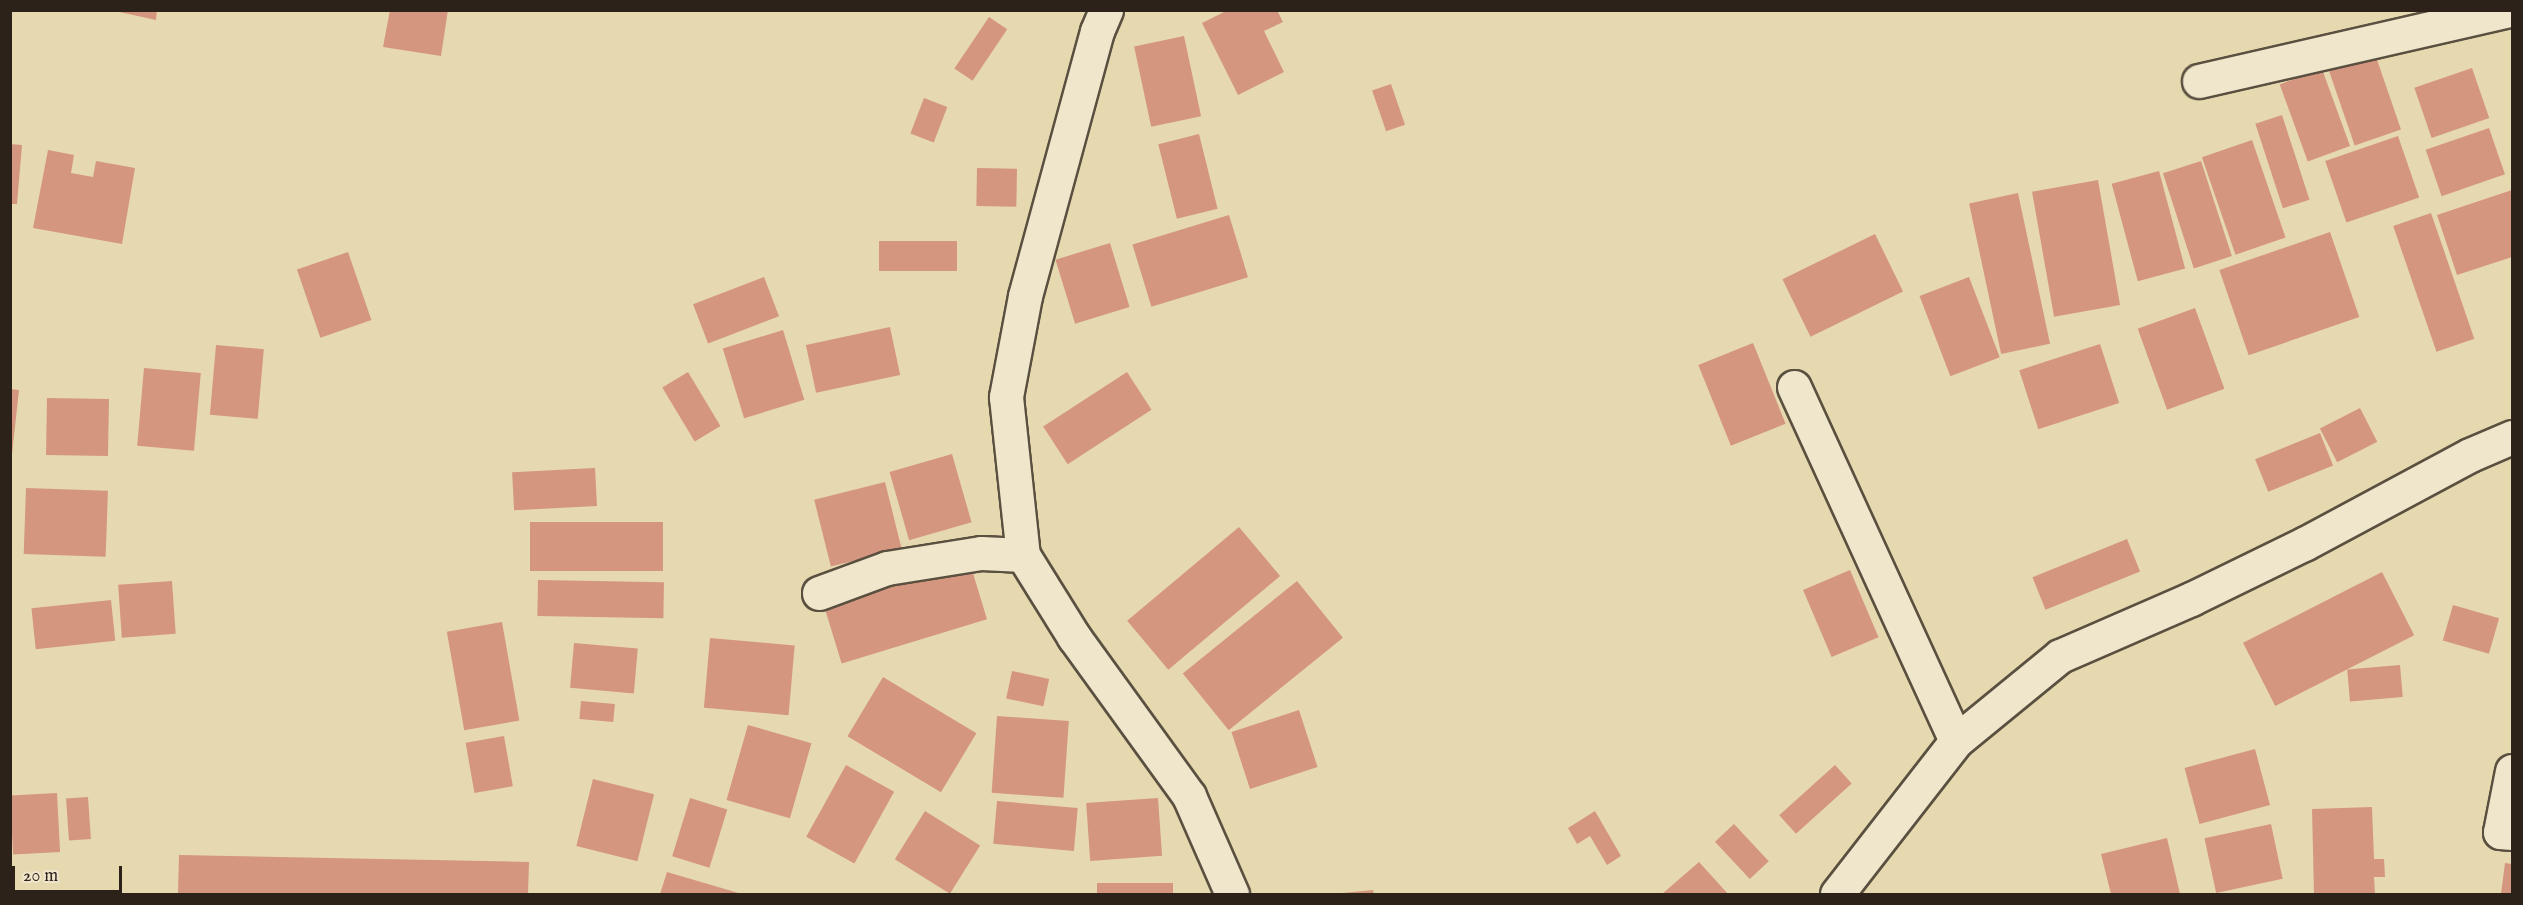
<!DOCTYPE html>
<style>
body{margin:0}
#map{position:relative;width:2523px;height:905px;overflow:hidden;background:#e6d9b0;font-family:"IM FELL English",serif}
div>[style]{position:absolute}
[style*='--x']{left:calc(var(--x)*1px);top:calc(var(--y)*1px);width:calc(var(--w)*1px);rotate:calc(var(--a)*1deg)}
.building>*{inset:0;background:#d59680;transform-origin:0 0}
.roads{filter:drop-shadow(2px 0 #5a5040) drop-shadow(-2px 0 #5a5040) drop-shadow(0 2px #5a5040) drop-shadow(0 -2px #5a5040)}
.minor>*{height:33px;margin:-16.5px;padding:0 16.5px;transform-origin:16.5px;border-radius:16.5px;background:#efe6cc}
span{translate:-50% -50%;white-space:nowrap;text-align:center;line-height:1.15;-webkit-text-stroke:6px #efe6cc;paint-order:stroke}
.frame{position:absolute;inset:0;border:12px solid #2c221a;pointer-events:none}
.scale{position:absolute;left:12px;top:866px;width:110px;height:27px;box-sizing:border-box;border:3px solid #2c221a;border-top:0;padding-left:8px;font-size:18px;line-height:21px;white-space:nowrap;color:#2c221a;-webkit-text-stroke:4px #efe6cc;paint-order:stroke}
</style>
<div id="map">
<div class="building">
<i style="clip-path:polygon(110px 10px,157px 10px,156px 20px)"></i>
<i style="clip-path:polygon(390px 10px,448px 10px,441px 56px,383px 47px)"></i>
<i style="clip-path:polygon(1228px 10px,1277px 10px,1283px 22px,1264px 31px,1284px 72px,1238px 95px,1202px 23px)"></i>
<i style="left:989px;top:17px;width:22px;height:62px;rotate:34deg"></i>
<i style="left:1184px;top:36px;width:82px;height:51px;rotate:78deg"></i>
<i style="left:2374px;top:51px;width:83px;height:49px;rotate:71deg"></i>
<i style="left:2472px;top:68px;width:53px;height:61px;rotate:71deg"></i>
<i style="left:2322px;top:69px;width:82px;height:45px;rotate:70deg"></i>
<i style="left:1391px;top:84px;width:43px;height:20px;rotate:71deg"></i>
<i style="left:924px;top:98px;width:25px;height:38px;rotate:21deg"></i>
<i style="left:2282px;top:115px;width:89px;height:28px;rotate:72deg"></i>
<i style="left:2489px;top:128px;width:49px;height:67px;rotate:71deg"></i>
<i style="left:1199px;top:134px;width:77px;height:42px;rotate:76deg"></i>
<i style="left:2398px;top:136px;width:65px;height:77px;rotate:71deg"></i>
<i style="left:2252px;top:140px;width:103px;height:53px;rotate:71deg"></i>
<i style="clip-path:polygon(10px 144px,22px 145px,17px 204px,10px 204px)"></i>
<i style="clip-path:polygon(48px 150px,74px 155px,71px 173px,93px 177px,96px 161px,135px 168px,122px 244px,33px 228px)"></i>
<i style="left:2201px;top:161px;width:100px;height:40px;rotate:72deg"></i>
<i style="left:977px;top:168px;width:40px;height:38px;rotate:1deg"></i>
<i style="left:2159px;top:171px;width:101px;height:49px;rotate:75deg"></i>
<i style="left:2098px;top:180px;width:127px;height:67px;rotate:80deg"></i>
<i style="clip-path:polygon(2512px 190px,2512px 257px,2457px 275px,2437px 215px)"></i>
<i style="left:2018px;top:193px;width:154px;height:50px;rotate:78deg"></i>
<i style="left:2431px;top:213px;width:133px;height:40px;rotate:71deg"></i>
<i style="left:1229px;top:215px;width:65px;height:101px;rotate:73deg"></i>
<i style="left:2330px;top:232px;width:90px;height:117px;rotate:71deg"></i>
<i style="left:1875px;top:234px;width:64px;height:103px;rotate:64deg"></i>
<i style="left:957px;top:241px;width:30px;height:78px;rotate:90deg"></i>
<i style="left:1110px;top:243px;width:67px;height:57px;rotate:73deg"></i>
<i style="left:348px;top:252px;width:72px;height:54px;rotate:71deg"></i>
<i style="left:764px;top:277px;width:42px;height:76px;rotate:69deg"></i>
<i style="left:1969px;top:277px;width:86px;height:53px;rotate:69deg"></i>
<i style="left:2195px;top:308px;width:86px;height:61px;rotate:70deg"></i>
<i style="left:890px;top:327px;width:49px;height:86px;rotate:78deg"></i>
<i style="left:783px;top:330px;width:73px;height:63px;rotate:73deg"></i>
<i style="left:1753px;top:343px;width:87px;height:59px;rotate:68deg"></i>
<i style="left:2100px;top:344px;width:62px;height:85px;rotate:72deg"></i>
<i style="left:216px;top:345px;width:48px;height:70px;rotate:5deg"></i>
<i style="left:144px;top:368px;width:57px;height:78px;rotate:5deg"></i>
<i style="left:688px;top:372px;width:63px;height:30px;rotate:59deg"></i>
<i style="left:1127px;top:372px;width:45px;height:100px;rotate:57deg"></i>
<i style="clip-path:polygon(10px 389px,19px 390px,12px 454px,10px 454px)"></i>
<i style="left:47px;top:398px;width:62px;height:57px;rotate:1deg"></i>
<i style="left:2360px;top:408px;width:38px;height:45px;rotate:63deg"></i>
<i style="left:2320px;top:433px;width:35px;height:70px;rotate:68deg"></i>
<i style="left:952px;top:454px;width:71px;height:65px;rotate:74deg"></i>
<i style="left:595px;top:468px;width:38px;height:83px;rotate:87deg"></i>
<i style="left:885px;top:482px;width:69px;height:73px;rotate:76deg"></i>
<i style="left:26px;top:488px;width:82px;height:66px;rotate:2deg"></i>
<i style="left:663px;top:522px;width:49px;height:133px;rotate:90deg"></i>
<i style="left:1239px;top:527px;width:64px;height:146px;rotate:50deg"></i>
<i style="left:2127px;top:539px;width:35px;height:102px;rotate:68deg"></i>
<i style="left:968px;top:557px;width:65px;height:152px;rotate:73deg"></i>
<i style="left:1850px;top:570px;width:73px;height:51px;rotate:67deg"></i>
<i style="left:2382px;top:572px;width:71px;height:156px;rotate:63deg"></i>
<i style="left:538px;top:580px;width:126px;height:36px;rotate:1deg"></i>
<i style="left:172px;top:581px;width:53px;height:54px;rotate:86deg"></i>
<i style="left:1297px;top:581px;width:73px;height:147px;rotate:51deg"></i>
<i style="left:111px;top:600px;width:41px;height:80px;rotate:84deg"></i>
<i style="left:2453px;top:605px;width:48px;height:37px;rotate:16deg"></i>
<i style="left:502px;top:622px;width:100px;height:56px;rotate:80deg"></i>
<i style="left:710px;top:638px;width:85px;height:70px;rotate:5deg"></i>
<i style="left:574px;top:643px;width:64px;height:45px;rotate:5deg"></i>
<i style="left:2400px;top:665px;width:32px;height:53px;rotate:85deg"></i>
<i style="left:1012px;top:671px;width:38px;height:28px;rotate:12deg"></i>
<i style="left:883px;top:677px;width:109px;height:69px;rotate:31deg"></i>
<i style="left:581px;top:701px;width:34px;height:18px;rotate:5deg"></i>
<i style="left:1299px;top:710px;width:60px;height:71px;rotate:72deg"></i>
<i style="left:997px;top:716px;width:72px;height:77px;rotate:4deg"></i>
<i style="left:748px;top:725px;width:66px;height:78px;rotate:16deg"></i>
<i style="left:504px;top:736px;width:51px;height:39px;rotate:80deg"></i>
<i style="left:2255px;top:749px;width:58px;height:73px;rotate:75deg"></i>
<i style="left:846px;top:765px;width:55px;height:82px;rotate:29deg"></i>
<i style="left:1835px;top:765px;width:25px;height:75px;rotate:48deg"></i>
<i style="left:593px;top:779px;width:63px;height:69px;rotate:14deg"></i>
<i style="left:57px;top:793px;width:59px;height:47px;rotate:87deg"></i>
<i style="left:88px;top:797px;width:42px;height:22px;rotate:86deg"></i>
<i style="left:690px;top:798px;width:39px;height:61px;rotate:17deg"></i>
<i style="left:1158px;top:798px;width:58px;height:72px;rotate:86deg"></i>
<i style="left:997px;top:801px;width:81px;height:43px;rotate:5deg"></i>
<i style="clip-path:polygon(2372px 807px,2374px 859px,2384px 859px,2385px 877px,2374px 877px,2375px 894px,2314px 894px,2312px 809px)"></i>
<i style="left:925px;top:811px;width:65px;height:57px;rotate:32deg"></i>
<i style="clip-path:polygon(1595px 811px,1621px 856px,1607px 865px,1590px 836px,1577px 844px,1568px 828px)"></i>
<i style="left:1734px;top:824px;width:51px;height:26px;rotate:47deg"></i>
<i style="left:2271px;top:824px;width:56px;height:68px;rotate:78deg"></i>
<i style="clip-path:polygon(2167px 838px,2180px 894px,2111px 894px,2101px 854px)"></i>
<i style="clip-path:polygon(179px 855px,529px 862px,528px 894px,178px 893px)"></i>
<i style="clip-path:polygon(1699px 862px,1728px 894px,1662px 894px)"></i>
<i style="clip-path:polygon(2505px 863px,2512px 864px,2512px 894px,2501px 894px)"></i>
<i style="clip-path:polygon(667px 872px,742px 894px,660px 894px)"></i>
<i style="left:1173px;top:883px;width:11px;height:76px;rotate:90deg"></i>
<i style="clip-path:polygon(1373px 890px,1374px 894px,1343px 894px,1343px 893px)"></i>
</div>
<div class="roads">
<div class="minor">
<i style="--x:1106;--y:10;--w:23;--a:113"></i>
<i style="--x:1097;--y:31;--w:275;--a:105.2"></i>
<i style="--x:1025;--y:296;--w:103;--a:100.7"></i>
<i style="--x:1006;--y:397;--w:159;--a:83.9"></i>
<i style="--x:1023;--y:555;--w:97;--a:58.1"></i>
<i style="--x:1074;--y:637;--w:196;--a:54.1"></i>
<i style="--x:1189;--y:796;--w:107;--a:66.3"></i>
<i style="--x:2199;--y:81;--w:318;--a:-12.9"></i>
<i style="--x:1794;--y:387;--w:389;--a:65.4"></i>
<i style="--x:819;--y:593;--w:72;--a:-20.2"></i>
<i style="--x:887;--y:568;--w:95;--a:-9.1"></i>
<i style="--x:981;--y:553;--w:42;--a:2.7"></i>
<i style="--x:2512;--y:771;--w:62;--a:101.1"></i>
<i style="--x:2500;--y:832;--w:12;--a:5"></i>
<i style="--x:1837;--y:894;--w:194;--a:-52.1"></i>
<i style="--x:1956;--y:741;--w:134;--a:-39.3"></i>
<i style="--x:2060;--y:656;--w:143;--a:-23.5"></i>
<i style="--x:2191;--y:599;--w:126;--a:-26"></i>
<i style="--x:2304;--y:544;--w:188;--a:-28.2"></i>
<i style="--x:2470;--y:455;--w:46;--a:-23.2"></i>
</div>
</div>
<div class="frame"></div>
<div class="scale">20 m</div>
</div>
